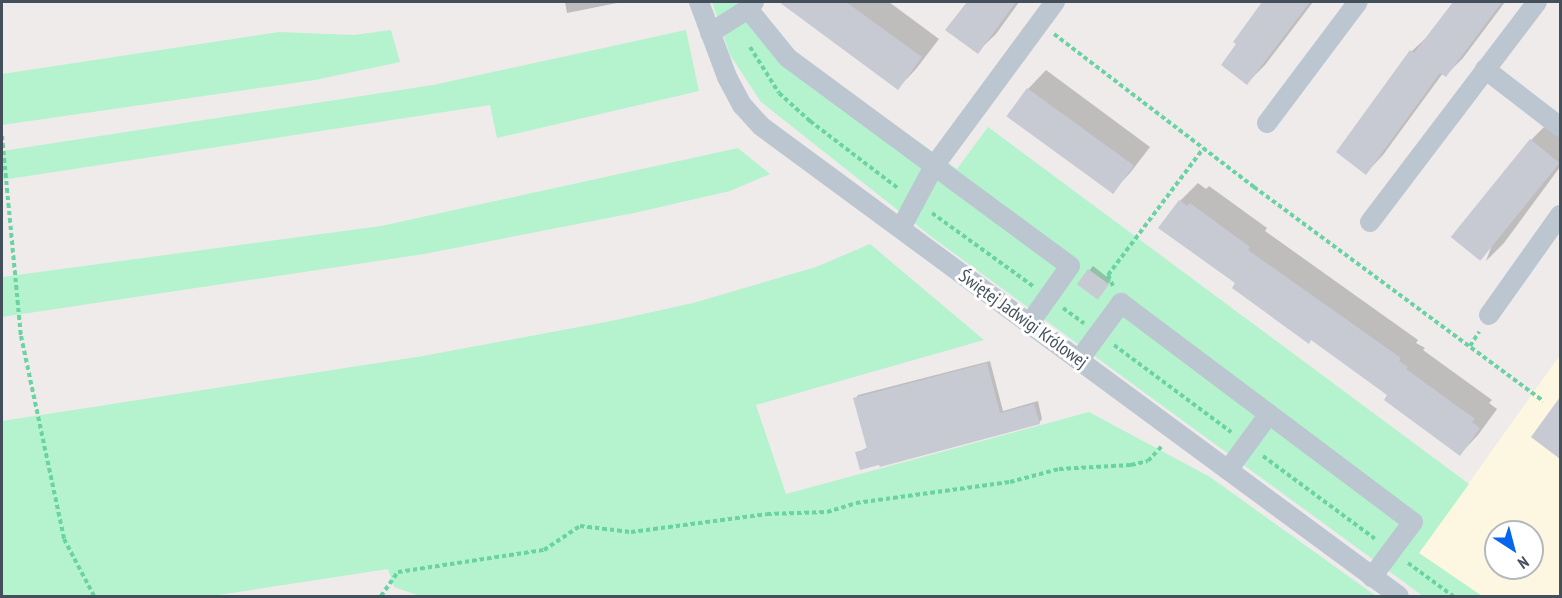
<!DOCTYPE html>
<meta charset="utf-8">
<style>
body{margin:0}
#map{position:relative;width:1562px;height:598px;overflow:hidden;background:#efebeb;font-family:"PT Sans Narrow",sans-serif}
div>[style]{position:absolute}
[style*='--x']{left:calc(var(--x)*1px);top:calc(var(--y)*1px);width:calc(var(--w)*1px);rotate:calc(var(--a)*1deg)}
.commercial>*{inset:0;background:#fdf6e1}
.green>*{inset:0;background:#b4f3ce}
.shadow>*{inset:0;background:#0003}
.building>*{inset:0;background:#c7cad3;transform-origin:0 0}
.path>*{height:4px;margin-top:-2px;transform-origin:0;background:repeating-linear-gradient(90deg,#69d3a2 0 4.5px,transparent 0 7.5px)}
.street>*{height:20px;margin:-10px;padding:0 10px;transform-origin:10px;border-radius:10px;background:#bbc6d0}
span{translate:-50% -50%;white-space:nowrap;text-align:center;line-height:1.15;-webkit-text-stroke:6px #fff;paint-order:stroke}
.street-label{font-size:18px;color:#434f5b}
.frame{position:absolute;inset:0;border:3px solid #434f5b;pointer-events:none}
.north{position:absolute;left:1484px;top:520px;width:60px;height:60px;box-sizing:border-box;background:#fff;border:2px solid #b4b9bd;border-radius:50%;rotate:144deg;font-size:16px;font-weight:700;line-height:24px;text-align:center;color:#434f5b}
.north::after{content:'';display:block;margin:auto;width:21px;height:27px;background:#0766ed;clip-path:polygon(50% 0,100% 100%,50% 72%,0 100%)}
</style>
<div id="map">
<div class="commercial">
<i style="clip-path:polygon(evenodd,1560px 355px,1560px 596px,1482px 596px,1419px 553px,1560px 355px,1496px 532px,1532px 532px,1532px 568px,1496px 568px,1496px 532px)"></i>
</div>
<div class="green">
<i style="clip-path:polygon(712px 2px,750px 2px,794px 53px,957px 169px,988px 127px,1469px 484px,1419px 553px,1482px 596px,1423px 596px,933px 238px,761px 102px,730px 55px)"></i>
<i style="clip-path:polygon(391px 30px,400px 62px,315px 80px,2px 125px,2px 74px,279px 32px,354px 35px)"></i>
<i style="clip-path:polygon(686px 30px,699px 91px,497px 138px,490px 105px,2px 180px,2px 151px,433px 85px)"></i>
<i style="clip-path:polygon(738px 148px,770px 174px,730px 191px,634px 213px,424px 254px,2px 317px,2px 277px,381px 226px)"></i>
<i style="clip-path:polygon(870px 244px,984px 340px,756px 405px,786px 494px,1089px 412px,1210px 477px,1376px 596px,420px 596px,394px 587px,388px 569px,212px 596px,2px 596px,2px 421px,423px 356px,616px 320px,693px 303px,816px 267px)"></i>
</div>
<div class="shadow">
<i style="clip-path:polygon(565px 2px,622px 2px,567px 13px)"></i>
<i style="clip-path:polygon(801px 2px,889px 2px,939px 39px,916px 69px,898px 88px,794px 10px)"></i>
<i style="clip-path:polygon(969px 2px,1019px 2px,996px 34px,977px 52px,948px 30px)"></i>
<i style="clip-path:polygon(1264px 2px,1313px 2px,1265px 65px,1247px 83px,1238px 44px,1235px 42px)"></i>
<i style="clip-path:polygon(1454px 2px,1505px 2px,1463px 58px,1446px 75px,1443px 73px,1383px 155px,1366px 173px,1412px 51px,1429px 35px)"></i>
<i style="clip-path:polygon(1046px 70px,1150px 147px,1130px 173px,1112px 192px,1008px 115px,1028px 89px)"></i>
<i style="clip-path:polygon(1549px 122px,1560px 131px,1560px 167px,1504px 243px,1486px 261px,1531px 140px)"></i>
<i style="clip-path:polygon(1198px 183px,1206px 189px,1209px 186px,1267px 228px,1265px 231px,1418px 340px,1416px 343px,1425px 348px,1423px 350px,1492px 400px,1489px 403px,1497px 409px,1478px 435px,1460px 454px,1389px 395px,1237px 283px,1180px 201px)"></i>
<i style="clip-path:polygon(1093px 266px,1111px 280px,1101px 294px,1079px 284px)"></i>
<i style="clip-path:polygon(990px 361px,1003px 411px,1038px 401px,1042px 419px,1039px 423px,857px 453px,868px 447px,855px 399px,858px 395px)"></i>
<i style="clip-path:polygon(1560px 419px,1560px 457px,1542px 443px)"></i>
</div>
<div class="building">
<i style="clip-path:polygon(779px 2px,846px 2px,922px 57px,898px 90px)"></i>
<i style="clip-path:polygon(967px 2px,1016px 2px,978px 54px,945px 30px)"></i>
<i style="clip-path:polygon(1262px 2px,1310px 2px,1247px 85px,1221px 65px,1236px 44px,1233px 42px)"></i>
<i style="clip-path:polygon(1453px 2px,1502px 2px,1446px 77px,1440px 73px,1366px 175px,1336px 152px,1410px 50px,1414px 53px)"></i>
<i style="left:1027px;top:88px;width:132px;height:35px;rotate:36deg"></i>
<i style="left:1530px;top:139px;width:38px;height:126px;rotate:39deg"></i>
<i style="clip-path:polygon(1179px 200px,1187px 206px,1190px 203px,1250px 247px,1248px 250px,1401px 358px,1399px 361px,1408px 367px,1406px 369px,1475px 419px,1472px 422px,1480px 428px,1460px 456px,1384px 400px,1387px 395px,1311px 340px,1309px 344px,1232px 288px,1235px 283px,1158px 228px)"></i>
<i style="left:1088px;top:269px;width:26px;height:19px;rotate:36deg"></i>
<i style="clip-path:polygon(987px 363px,1000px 413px,1034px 404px,1040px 424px,880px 467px,879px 465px,860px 470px,855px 452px,867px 449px,853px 398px)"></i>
<i style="clip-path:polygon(1560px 397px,1560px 459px,1531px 437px)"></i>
</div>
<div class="path">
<i style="--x:1054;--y:34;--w:252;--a:37.4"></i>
<i style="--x:1254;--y:187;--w:360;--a:36.5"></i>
<i style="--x:750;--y:47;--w:54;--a:57.8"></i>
<i style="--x:779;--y:93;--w:42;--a:42.1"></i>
<i style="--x:810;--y:121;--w:112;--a:37.4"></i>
<i style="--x:2;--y:136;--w:201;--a:84.6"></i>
<i style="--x:21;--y:336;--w:208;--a:78"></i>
<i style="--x:64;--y:539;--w:64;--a:62.2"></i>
<i style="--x:932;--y:213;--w:125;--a:35.9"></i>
<i style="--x:1113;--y:286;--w:12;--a:-114"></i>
<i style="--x:1108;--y:275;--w:158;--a:-53"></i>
<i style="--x:1063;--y:308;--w:26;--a:36"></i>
<i style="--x:1114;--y:345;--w:146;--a:36.6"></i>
<i style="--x:1470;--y:346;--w:17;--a:-57"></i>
<i style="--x:1263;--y:456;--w:139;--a:36.5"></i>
<i style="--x:1408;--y:563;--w:56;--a:36.3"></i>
<i style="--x:381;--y:596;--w:29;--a:-55"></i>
<i style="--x:398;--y:572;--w:148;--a:-8.6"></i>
<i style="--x:544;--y:550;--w:43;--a:-33.7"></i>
<i style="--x:580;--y:526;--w:51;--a:6.7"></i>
<i style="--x:631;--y:532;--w:137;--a:-7.5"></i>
<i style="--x:767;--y:514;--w:60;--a:-1.9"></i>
<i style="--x:827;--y:512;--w:30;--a:-17"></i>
<i style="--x:856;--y:503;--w:155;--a:-7.8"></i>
<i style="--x:1010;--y:482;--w:51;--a:-14.9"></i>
<i style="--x:1059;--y:469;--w:72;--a:-3.2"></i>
<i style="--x:1131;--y:465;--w:17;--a:-13"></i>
<i style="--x:1148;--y:461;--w:21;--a:-47"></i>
</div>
<div class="street">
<i style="--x:699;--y:2;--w:80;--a:69.5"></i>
<i style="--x:727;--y:77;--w:32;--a:62"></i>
<i style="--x:742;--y:105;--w:28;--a:48"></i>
<i style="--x:761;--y:126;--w:792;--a:36.38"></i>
<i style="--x:748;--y:9;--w:63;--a:50.8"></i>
<i style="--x:788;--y:58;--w:350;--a:36.4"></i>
<i style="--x:1070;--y:266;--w:71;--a:125.3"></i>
<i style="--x:710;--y:33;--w:45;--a:-32.3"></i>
<i style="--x:748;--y:9;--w:9;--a:-49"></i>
<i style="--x:1485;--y:69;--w:95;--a:37.7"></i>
<i style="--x:1267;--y:123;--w:151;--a:-53.1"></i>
<i style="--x:1370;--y:222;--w:276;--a:-52.8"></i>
<i style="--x:901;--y:228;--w:70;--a:-62"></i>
<i style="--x:934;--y:166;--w:204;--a:-53.6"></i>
<i style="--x:1489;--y:315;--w:123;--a:-54.6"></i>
<i style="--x:1079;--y:360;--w:71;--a:-53.6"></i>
<i style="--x:1121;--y:303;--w:365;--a:36.9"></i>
<i style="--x:1413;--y:522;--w:69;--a:126.7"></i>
<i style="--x:1228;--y:470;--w:69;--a:-53.8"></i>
</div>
<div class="street-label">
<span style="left:1023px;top:319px;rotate:36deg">Świętej Jadwigi Królowej</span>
</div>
<div class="frame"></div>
<div class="north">N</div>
</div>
